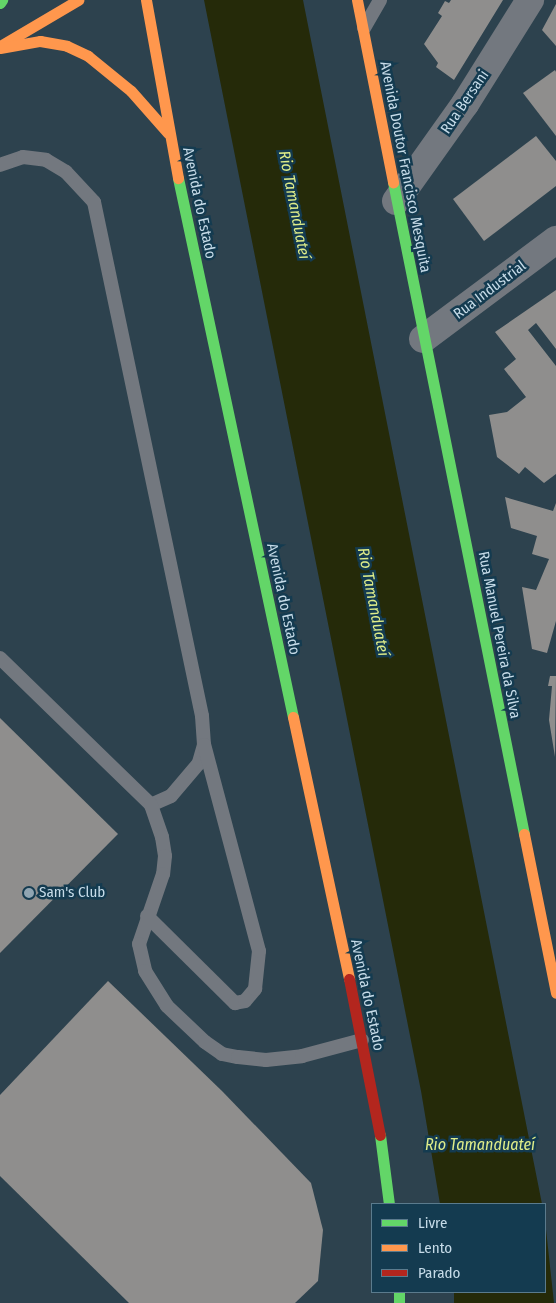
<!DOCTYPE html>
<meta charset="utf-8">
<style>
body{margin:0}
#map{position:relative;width:556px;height:1303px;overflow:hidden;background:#2d424e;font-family:"Fira Sans Condensed",sans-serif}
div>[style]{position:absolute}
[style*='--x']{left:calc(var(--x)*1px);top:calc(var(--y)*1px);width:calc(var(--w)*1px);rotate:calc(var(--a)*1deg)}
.water>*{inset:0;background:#252a09}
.building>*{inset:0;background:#8f8e8d}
.lane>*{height:14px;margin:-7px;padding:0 7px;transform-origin:7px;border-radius:7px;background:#73787f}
.street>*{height:28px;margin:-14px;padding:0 14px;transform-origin:14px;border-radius:14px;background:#73787f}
.fast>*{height:11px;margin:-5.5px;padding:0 5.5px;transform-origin:5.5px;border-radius:5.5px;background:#63d668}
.slow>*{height:11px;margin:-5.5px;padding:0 5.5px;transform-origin:5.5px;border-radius:5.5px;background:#ff974d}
.jam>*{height:11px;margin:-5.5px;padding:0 5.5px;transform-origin:5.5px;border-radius:5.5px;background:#b3261e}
.dots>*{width:14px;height:14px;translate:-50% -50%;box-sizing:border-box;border:2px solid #143b50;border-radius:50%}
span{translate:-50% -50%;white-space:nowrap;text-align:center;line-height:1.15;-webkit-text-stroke:5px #143b50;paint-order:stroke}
.street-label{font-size:15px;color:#c6dbe8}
.poi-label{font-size:15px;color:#c6dbe8}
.left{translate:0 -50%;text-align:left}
.water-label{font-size:16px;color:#dfed89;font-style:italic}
.legend{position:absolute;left:371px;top:1203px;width:175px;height:90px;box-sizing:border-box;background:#143b50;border:1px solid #5b7b8d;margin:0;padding:6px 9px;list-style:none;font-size:15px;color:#c6dbe8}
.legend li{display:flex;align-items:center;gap:10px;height:25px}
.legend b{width:25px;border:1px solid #5b7b8d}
</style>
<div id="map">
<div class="water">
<i style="clip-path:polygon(204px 0,303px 0,542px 1204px,440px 1204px,421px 1091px)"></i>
<i style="clip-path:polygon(545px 1220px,554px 1303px,454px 1303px,454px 1292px,545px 1292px)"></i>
</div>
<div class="building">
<i style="clip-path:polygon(451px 0,503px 0,454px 80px,436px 67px,438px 63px,424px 44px,442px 16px,438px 13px,445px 1px,449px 3px)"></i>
<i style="clip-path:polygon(556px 4px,556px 46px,542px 30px)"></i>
<i style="clip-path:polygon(555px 70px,556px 72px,556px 136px,523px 93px)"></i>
<i style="clip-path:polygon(536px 136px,556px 161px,556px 186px,484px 241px,453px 199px)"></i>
<i style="clip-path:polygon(556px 290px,556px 349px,536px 323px,528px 330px,556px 366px,556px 474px,544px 483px,525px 467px,519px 474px,497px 457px,489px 415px,507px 412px,526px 397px,504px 369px,516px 359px,495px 332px)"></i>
<i style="clip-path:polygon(505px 497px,553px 511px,556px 503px,556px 621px,547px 653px,532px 649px,522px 587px,536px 590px,549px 559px,532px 554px,537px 536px,511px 528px)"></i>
<i style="clip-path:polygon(550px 676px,556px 676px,555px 757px,549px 720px,552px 686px,548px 686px)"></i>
<i style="clip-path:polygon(0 718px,118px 834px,0 953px)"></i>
<i style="clip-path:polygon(108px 981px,222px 1091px,311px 1183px,323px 1230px,318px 1281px,295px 1303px,129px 1303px,0 1176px,0 1095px)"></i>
</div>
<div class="lane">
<i style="--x:364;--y:28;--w:32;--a:-60"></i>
<i style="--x:0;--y:165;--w:24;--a:-19"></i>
<i style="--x:23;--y:157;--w:23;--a:7"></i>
<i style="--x:46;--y:160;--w:23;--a:31"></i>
<i style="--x:66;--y:172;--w:41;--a:47"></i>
<i style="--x:94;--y:202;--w:525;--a:78.13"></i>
<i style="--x:202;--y:716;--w:29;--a:86"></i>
<i style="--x:204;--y:745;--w:19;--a:106"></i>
<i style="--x:199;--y:763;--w:43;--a:130.3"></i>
<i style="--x:171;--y:796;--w:22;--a:156"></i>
<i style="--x:0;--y:658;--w:211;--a:44.2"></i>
<i style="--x:151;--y:805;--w:34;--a:71"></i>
<i style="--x:162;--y:837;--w:19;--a:81"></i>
<i style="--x:165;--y:856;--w:18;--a:96"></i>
<i style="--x:163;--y:874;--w:74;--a:108.9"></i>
<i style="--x:139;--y:944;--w:28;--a:77"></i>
<i style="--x:145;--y:971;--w:41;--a:57.8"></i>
<i style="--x:167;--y:1006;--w:52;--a:43.5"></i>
<i style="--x:205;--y:1042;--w:21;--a:35"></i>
<i style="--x:222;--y:1054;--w:16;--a:11"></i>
<i style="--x:238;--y:1057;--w:28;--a:6"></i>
<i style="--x:266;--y:1060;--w:36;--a:-6"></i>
<i style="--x:302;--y:1056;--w:62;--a:-14.9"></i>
<i style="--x:147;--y:916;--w:124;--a:44.7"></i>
<i style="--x:235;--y:1003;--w:10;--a:-11"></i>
<i style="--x:245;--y:1001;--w:16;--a:-50"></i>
<i style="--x:255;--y:989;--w:38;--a:-84"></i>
<i style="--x:259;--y:951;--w:213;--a:-104.9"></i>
</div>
<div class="street">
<i style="--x:396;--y:201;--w:119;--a:-54.6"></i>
<i style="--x:465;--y:104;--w:123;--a:-58"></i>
<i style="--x:423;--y:339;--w:166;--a:-36.7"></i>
</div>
<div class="fast">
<i style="--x:0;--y:3;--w:4;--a:-56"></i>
<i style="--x:178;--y:178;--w:551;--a:77.96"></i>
<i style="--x:393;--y:182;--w:665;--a:78.64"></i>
<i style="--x:380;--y:1135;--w:70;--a:82.6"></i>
<i style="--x:399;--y:1292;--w:11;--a:90"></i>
</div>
<div class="slow">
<i style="--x:146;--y:0;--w:181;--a:79.8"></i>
<i style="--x:357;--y:0;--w:186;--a:78.8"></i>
<i style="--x:0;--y:46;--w:91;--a:-30.5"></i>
<i style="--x:0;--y:48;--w:41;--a:-9.9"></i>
<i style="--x:40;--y:41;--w:27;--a:10"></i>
<i style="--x:67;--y:46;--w:23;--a:25"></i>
<i style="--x:88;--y:56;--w:55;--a:39.1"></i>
<i style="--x:131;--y:91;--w:56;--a:48.6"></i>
<i style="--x:293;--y:717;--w:268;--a:77.9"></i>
<i style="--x:524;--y:834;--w:162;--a:78.6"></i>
</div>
<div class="jam">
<i style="--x:349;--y:979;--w:159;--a:78.8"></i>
</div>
<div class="dots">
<i style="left:29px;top:893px;background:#90a5b2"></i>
</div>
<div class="street-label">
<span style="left:465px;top:102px;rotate:-56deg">Rua Bersani</span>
<span style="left:405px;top:167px;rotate:79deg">Avenida Doutor Francisco Mesquita</span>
<span style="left:199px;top:203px;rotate:78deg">Avenida do Estado</span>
<span style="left:490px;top:290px;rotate:-37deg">Rua Industrial</span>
<span style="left:283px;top:599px;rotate:78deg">Avenida do Estado</span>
<span style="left:499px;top:635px;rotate:79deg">Rua Manuel Pereira da Silva</span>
<span style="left:367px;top:995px;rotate:78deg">Avenida do Estado</span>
</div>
<div class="poi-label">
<span class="left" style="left:39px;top:893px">Sam's Club</span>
</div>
<div class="water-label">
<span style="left:294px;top:205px;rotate:79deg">Rio Tamanduateí</span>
<span style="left:373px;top:602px;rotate:79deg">Rio Tamanduateí</span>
<span style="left:480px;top:1145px">Rio Tamanduateí</span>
</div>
<ul class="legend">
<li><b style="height:6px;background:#63d668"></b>Livre</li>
<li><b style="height:6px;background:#ff974d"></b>Lento</li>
<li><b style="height:6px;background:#b3261e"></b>Parado</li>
</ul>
</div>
